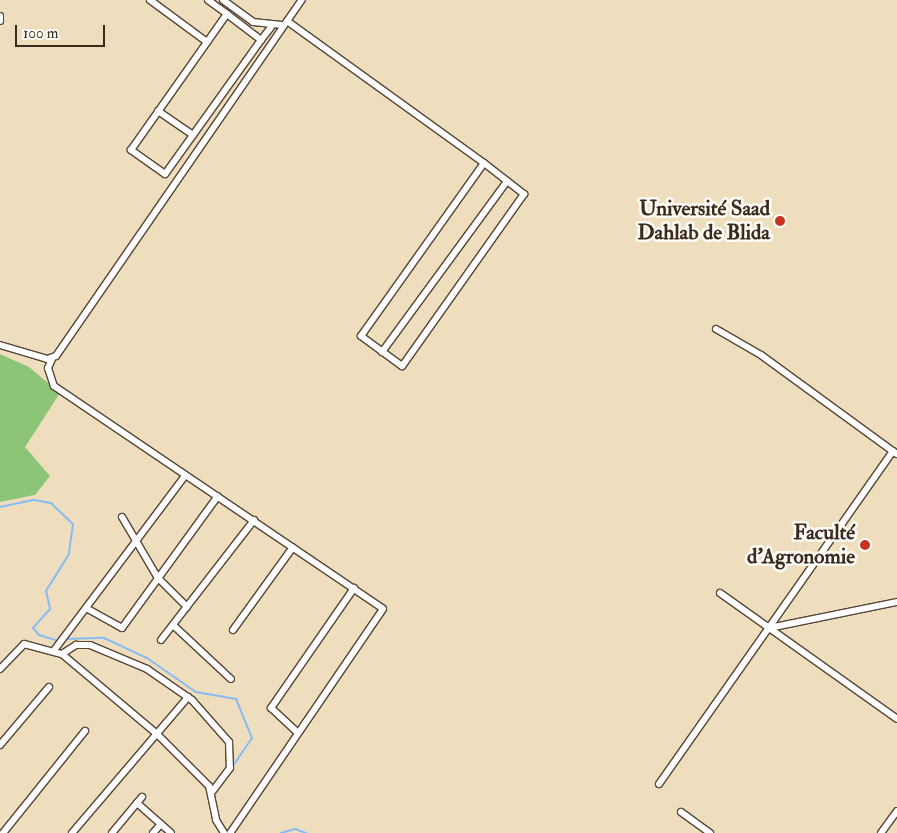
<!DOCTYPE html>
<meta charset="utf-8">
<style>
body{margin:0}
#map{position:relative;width:897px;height:833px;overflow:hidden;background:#efdebe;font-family:"IM FELL Double Pica",serif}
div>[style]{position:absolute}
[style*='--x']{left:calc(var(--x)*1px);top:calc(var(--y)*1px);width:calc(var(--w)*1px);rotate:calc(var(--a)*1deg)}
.green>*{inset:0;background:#8dc578}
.stream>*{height:2px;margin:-1px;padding:0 1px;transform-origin:1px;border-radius:1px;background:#87bbf5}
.roads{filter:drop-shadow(1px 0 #564536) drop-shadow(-1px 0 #564536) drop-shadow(0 1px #564536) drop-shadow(0 -1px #564536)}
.minor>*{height:6px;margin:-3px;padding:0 3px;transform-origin:3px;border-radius:3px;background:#fff}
.dots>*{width:14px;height:14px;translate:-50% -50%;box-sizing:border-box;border:2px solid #fdfcf7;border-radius:50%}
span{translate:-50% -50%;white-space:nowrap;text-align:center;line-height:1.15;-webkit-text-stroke:5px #fdfcf7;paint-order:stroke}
.poi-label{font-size:21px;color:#3b2a1e;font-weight:700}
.right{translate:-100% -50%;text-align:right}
.scale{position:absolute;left:15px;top:25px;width:90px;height:22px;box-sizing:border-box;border:2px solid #3b2a1e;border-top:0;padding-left:6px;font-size:15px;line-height:18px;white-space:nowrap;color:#3b2a1e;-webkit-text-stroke:4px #fdfcf7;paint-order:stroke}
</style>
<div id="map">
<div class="green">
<i style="clip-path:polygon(0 354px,29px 367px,60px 393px,25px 447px,50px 476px,35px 495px,0 502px)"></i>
</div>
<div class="stream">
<i style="--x:0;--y:507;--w:35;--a:-12"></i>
<i style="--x:34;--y:500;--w:17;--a:10"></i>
<i style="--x:51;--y:503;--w:30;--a:44"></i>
<i style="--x:73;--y:524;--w:30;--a:98"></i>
<i style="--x:69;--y:554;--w:44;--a:121.9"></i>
<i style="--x:46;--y:591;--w:18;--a:77"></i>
<i style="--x:50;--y:609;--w:25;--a:132"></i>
<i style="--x:33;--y:628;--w:9;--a:49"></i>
<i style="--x:39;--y:635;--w:21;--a:17"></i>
<i style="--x:66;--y:639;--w:38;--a:-2"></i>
<i style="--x:104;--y:638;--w:47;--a:24.9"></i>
<i style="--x:147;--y:658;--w:60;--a:34.8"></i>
<i style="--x:196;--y:692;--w:41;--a:9.9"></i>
<i style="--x:236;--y:699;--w:42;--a:67.7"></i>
<i style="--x:252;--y:738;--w:69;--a:124.4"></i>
<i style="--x:214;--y:800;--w:8;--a:76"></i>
<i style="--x:281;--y:833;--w:15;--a:-16"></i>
<i style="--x:295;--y:829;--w:12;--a:20"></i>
</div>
<div class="roads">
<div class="minor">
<i style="--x:150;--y:0;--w:71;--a:36.4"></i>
<i style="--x:208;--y:0;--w:24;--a:36"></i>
<i style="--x:227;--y:14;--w:43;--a:37.4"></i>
<i style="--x:261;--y:40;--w:165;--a:125.6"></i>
<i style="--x:165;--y:174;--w:42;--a:-144.8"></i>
<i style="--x:131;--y:150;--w:166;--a:-54.8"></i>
<i style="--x:223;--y:0;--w:37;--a:36"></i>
<i style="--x:253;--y:22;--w:29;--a:6"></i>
<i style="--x:0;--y:16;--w:5;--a:90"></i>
<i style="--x:287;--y:21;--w:243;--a:35.8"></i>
<i style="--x:484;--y:163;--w:51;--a:37.8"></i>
<i style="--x:524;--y:194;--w:211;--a:125.3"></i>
<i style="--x:402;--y:366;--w:51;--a:-143.8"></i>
<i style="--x:361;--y:336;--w:212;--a:-54.6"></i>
<i style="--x:261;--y:40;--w:16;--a:-52"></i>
<i style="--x:158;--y:111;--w:42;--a:34.4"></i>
<i style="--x:716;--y:329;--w:52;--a:30"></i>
<i style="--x:761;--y:355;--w:168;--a:36.1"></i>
<i style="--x:0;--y:345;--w:49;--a:16.6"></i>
<i style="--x:47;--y:359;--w:9;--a:-18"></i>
<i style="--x:56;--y:356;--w:433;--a:-55.4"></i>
<i style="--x:382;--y:352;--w:212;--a:-53.8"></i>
<i style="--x:52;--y:359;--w:10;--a:114"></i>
<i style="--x:48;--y:368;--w:19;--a:72"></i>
<i style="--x:54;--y:386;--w:397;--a:34.1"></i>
<i style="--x:383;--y:609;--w:271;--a:124.3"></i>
<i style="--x:122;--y:517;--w:71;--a:59.5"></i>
<i style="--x:158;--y:578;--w:41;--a:45"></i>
<i style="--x:720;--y:593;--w:217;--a:35.4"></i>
<i style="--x:86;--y:608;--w:41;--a:29.1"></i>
<i style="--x:122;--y:628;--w:163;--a:-54"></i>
<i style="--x:173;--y:625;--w:79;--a:43"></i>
<i style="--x:769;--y:628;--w:131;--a:-11.5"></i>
<i style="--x:233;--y:630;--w:102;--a:-54.1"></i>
<i style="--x:161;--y:640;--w:152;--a:-52.2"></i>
<i style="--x:55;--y:649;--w:215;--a:-53.1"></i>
<i style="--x:62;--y:654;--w:17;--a:-33"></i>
<i style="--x:76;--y:645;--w:14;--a:0"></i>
<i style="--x:90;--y:645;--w:62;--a:22.8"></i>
<i style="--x:147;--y:669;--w:55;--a:34.6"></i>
<i style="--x:192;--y:700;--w:56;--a:48.6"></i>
<i style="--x:229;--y:742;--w:26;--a:88"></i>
<i style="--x:230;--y:768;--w:31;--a:127"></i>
<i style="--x:0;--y:669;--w:35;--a:-46"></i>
<i style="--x:24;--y:644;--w:39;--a:15"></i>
<i style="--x:62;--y:654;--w:124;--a:40.1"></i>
<i style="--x:157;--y:734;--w:74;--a:45"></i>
<i style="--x:209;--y:786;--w:35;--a:78"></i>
<i style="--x:216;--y:820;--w:15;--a:58"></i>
<i style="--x:298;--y:733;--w:37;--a:-137"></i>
<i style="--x:271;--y:708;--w:146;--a:-55.3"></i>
<i style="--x:0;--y:745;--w:76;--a:-49.8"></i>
<i style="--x:659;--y:784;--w:407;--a:-54.9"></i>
<i style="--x:137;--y:803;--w:45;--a:41.4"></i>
<i style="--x:681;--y:812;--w:36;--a:36"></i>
<i style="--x:3;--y:833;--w:131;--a:-51.2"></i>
<i style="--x:72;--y:833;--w:179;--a:-49.5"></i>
<i style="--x:112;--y:833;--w:47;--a:-50.2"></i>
<i style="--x:153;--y:833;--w:12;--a:-48"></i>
<i style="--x:881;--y:833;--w:27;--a:-54"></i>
</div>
</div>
<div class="dots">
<i style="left:780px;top:221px;background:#c8321e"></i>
<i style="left:865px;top:545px;background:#c8321e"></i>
</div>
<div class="poi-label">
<span class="right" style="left:770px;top:221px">Université Saad<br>Dahlab de Blida</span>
<span class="right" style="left:855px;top:545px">Faculté<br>d'Agronomie</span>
</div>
<div class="scale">100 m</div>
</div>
